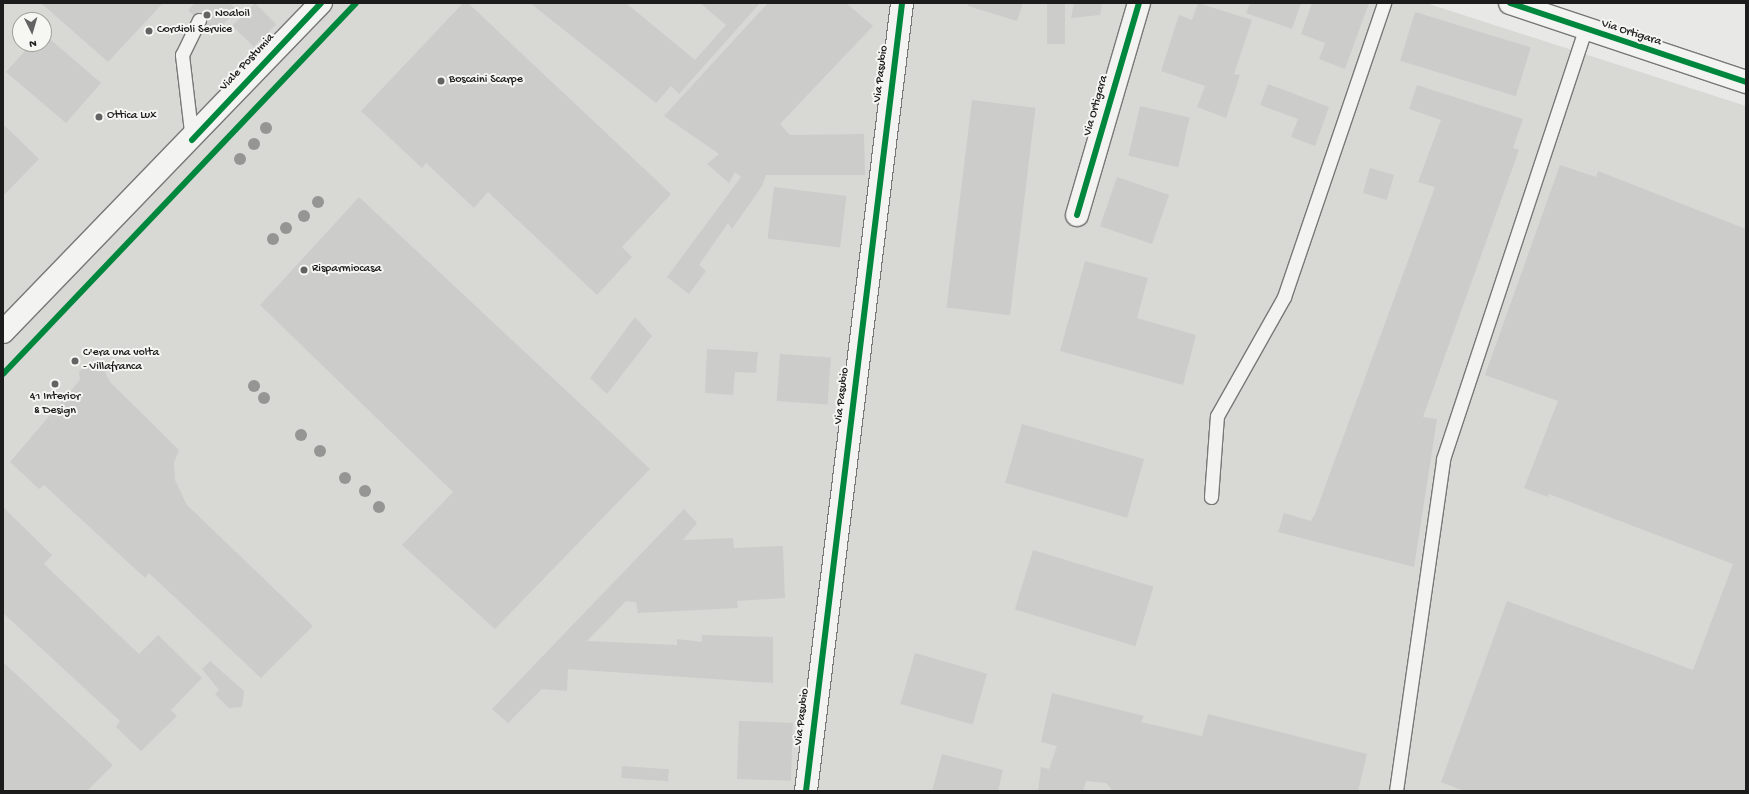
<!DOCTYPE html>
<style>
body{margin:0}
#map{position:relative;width:1749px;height:794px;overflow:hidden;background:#e8e8e6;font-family:"Gochi Hand",sans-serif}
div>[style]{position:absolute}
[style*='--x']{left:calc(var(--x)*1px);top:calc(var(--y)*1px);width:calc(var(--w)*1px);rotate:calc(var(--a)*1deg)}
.built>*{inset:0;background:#d8d8d5}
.building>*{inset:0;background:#ccccca;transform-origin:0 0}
.roads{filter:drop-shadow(1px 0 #787877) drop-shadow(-1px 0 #787877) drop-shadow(0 1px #787877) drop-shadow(0 -1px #787877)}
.lane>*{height:13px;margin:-6.5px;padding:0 6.5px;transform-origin:6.5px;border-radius:6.5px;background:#f3f3f1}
.street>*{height:22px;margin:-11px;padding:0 11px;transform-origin:11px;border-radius:11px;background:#f3f3f1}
.primary>*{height:22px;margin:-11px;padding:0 11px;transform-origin:11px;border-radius:11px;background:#f3f3f1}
.cycleway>*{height:6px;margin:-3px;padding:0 3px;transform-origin:3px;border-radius:3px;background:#00873e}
.trees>*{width:12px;height:12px;margin:-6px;border-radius:50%;background:#959593}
.dots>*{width:11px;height:11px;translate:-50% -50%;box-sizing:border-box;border:2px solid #f6f6f2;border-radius:50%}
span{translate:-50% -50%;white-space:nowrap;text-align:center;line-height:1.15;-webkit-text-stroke:4px #f6f6f2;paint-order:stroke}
.poi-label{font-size:12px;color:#1c1c1c}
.left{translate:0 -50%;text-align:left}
.street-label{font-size:12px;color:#1c1c1c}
.frame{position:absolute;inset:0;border:4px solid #1c1c1c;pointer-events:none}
.north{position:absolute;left:12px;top:12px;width:40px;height:40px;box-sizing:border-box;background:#f6f6f2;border:1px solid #9f9f9c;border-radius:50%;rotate:175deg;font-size:11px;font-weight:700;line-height:16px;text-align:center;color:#1c1c1c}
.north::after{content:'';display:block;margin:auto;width:14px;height:18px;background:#636363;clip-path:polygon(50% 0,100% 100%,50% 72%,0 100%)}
</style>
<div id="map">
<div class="built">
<i style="clip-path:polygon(evenodd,3px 3px,1426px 3px,1746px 106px,1746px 791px,3px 791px,3px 3px,20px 20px,44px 20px,44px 44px,20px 44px,20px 20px)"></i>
</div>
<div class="building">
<i style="clip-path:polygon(41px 3px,163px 3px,108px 62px)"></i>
<i style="clip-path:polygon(195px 3px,229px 3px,237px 10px,213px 35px,188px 10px)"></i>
<i style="left:255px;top:3px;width:30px;height:32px;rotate:45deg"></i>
<i style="clip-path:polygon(463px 3px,468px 3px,671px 194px,622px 247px,632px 257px,597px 295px,488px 192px,474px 208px,426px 163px,422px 168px,361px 111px)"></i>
<i style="clip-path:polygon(530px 3px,626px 3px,695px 60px,726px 25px,700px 3px,760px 3px,679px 94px,671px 86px,656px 103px)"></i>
<i style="clip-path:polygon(768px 3px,846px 3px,873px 26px,780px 124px,790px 135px,864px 134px,865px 175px,766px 175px,762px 186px,732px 229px,728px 223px,699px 265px,706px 271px,689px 294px,667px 277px,741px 177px,735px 172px,729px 183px,707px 164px,719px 154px,664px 116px)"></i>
<i style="clip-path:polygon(969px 3px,1023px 3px,1017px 21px,968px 6px)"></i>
<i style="left:1047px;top:3px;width:18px;height:41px"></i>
<i style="clip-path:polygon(1074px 3px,1102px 3px,1100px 15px,1071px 18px)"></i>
<i style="clip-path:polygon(1198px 3px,1252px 20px,1234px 74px,1240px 75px,1226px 118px,1197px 107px,1205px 86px,1161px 71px,1179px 15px,1192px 20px)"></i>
<i style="clip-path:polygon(1250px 3px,1301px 3px,1292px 29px,1246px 13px)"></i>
<i style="clip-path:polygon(1312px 3px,1369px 3px,1345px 69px,1319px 59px,1325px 43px,1301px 34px)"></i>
<i style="left:1415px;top:12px;width:121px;height:51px;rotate:17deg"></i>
<i style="clip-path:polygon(44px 34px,101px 83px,66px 123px,6px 72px,31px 44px,44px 44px)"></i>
<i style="clip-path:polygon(1268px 84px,1329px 107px,1315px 146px,1291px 137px,1298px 119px,1260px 105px)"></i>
<i style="clip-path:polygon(1417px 85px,1523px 119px,1513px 148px,1519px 150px,1423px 417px,1437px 419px,1414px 567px,1278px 532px,1284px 513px,1311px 521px,1315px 514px,1435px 187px,1418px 182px,1441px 120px,1409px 109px)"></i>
<i style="left:972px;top:100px;width:64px;height:209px;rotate:7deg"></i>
<i style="left:1140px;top:106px;width:51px;height:51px;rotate:13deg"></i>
<i style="clip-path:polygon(3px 124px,39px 159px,3px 196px)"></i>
<i style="clip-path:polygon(1560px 165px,1596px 177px,1598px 171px,1746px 229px,1746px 791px,1464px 791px,1441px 782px,1507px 601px,1693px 670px,1733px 564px,1549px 494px,1548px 497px,1524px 488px,1558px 401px,1485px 375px)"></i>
<i style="left:1370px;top:168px;width:25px;height:26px;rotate:16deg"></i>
<i style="left:1117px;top:177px;width:55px;height:52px;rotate:19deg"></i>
<i style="left:774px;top:187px;width:73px;height:52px;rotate:7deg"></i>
<i style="clip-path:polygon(359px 197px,650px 469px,495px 629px,402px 545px,453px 492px,260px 305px)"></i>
<i style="clip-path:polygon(1085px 261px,1148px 278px,1137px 318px,1196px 335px,1183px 385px,1060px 351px)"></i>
<i style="clip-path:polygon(635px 317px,652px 336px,607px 394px,590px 378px)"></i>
<i style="clip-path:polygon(707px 349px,758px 352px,756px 373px,735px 372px,733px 395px,705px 393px)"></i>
<i style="left:780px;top:354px;width:51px;height:47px;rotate:4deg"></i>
<i style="clip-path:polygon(88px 362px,101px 363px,110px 382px,179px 450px,174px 462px,175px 480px,187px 505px,313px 626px,261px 678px,149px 573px,145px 578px,44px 485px,39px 489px,10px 462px,80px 380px,79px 372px)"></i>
<i style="left:1022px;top:424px;width:127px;height:61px;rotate:16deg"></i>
<i style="clip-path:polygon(3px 507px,52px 555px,44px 564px,139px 654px,158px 635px,202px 678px,171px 710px,177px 716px,141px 751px,116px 727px,120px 721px,3px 613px)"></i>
<i style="clip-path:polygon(684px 509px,697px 523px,683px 540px,733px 538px,734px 548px,783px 546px,785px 598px,737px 601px,738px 608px,638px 613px,636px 602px,626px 601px,587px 641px,677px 645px,677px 639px,702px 642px,702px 635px,773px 637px,773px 683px,568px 669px,567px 691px,542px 689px,508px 723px,492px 709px)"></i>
<i style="left:1033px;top:550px;width:126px;height:62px;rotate:17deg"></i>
<i style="left:915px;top:653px;width:75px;height:53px;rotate:16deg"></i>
<i style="clip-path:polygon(210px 661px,244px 691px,242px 707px,229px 708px,215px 694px,219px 690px,202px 669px)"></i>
<i style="clip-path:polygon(3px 662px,113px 765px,87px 791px,3px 791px)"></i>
<i style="clip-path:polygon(1052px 693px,1144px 716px,1141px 722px,1202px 736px,1208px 714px,1367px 754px,1358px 791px,1113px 791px,1106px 783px,1086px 781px,1083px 791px,1038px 791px,1041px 767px,1049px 769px,1057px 746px,1041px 742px)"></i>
<i style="left:739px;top:721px;width:54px;height:58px;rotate:2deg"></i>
<i style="clip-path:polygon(942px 754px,1003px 770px,998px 791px,932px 791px)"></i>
<i style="left:622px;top:766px;width:47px;height:12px;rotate:4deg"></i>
</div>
<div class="roads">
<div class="lane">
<i style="--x:192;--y:140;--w:86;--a:-96.7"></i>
<i style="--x:182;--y:55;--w:39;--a:-64"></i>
<i style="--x:1211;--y:497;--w:81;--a:-85.8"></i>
<i style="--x:1217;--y:416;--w:137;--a:-60.6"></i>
<i style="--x:1284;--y:297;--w:311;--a:-71.2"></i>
<i style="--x:1396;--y:791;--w:335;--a:-81.9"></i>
<i style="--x:1443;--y:459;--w:452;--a:-71.7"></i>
</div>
<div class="street">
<i style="--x:1510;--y:3;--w:249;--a:18.5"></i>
<i style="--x:1077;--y:215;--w:221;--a:-73.7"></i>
<i style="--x:806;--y:791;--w:794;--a:-83.05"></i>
</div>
<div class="primary">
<i style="--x:3;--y:332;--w:458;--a:-46"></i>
</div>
</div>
<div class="cycleway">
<i style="--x:1510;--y:3;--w:249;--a:18.5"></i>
<i style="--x:192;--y:140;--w:188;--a:-46.7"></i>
<i style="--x:1077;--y:215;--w:221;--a:-73.7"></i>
<i style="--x:3;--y:374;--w:512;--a:-46.42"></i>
<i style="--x:806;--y:791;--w:794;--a:-83.05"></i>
</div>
<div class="trees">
<i style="left:266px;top:128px"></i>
<i style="left:254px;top:144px"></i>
<i style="left:240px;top:159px"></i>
<i style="left:318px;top:202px"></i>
<i style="left:304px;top:216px"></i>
<i style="left:286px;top:228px"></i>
<i style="left:273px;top:239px"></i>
<i style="left:254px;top:386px"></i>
<i style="left:264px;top:398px"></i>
<i style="left:301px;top:435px"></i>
<i style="left:320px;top:451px"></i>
<i style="left:345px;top:478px"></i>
<i style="left:365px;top:491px"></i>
<i style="left:379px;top:507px"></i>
</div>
<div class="dots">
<i style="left:207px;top:15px;background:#636363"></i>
<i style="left:149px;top:31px;background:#636363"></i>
<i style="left:441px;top:81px;background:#636363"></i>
<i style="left:99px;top:117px;background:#636363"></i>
<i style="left:304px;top:270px;background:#636363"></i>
<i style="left:75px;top:361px;background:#636363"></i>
<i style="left:55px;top:384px;background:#636363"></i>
</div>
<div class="poi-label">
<span class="left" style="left:215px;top:15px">Noaloil</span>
<span class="left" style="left:157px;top:31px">Cordioli Service</span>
<span class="left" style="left:449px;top:81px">Boscaini Scarpe</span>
<span class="left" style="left:107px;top:117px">Ottica Lux</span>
<span class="left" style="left:312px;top:270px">Risparmiocasa</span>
<span class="left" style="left:83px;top:361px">C'era una volta<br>- Villafranca</span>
<span style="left:55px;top:405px">41 Interior<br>&amp; Design</span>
</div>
<div class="street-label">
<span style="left:1631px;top:34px;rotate:18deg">Via Ortigara</span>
<span style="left:248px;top:63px;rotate:-47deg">Viale Postumia</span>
<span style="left:882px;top:74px;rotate:-83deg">Via Pasubio</span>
<span style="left:1097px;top:106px;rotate:-74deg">Via Ortigara</span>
<span style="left:843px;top:396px;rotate:-83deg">Via Pasubio</span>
<span style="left:803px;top:717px;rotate:-83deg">Via Pasubio</span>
</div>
<div class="frame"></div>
<div class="north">N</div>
</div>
